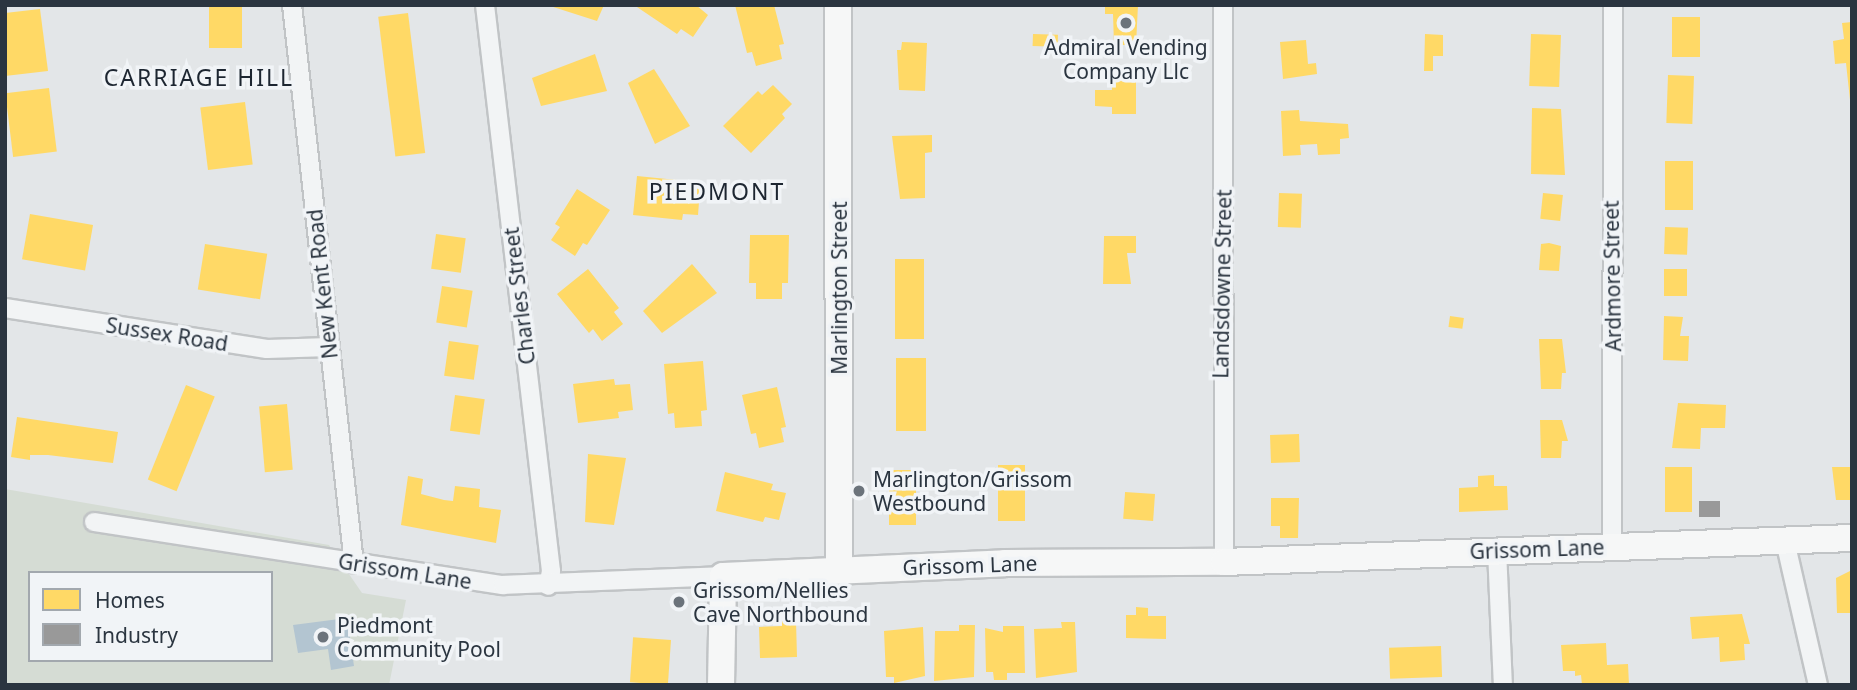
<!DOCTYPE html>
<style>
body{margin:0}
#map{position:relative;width:1857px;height:690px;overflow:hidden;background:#e3e6e8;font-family:"Noto Sans",sans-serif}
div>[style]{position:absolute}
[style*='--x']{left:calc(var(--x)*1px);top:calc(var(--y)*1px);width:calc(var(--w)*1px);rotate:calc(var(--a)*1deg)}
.green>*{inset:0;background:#d5dcd4}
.water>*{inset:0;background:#b3c5d1}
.homes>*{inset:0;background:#ffd966;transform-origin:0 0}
.industry>*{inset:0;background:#999;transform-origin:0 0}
.roads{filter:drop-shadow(2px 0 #c1c4c6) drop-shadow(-2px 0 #c1c4c6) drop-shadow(0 2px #c1c4c6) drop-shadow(0 -2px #c1c4c6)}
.street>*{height:18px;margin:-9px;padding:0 9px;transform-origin:9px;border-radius:9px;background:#f2f4f5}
.secondary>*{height:26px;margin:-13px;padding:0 13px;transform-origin:13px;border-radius:13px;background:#f6f7f7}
.dots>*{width:19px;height:19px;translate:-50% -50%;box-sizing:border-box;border:4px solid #f1f4f7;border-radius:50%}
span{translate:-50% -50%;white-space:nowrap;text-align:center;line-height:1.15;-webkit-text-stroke:7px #f1f4f7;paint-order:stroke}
.poi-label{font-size:21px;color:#2b3540}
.left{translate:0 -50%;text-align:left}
.street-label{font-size:21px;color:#2b3540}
.neighbourhood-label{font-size:23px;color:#1d2631;letter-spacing:2px}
.frame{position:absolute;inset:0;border:7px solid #2b3540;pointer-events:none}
.legend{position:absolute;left:28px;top:571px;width:245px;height:91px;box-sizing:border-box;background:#f1f4f7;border:2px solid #a2a8ae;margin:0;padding:9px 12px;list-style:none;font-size:21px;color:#2b3540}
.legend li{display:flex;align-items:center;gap:14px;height:35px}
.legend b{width:35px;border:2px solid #a2a8ae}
</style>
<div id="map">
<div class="green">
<i style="clip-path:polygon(evenodd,5px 489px,329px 545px,362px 593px,406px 600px,389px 685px,5px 685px,5px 489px,30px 573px,271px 573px,271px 660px,30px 660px,30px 573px)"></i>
</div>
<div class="water">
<i style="clip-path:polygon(347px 618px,354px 666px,331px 670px,328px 649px,298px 653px,293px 625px)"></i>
</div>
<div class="homes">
<i style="left:209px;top:5px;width:33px;height:43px"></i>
<i style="clip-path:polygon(547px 5px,604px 5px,597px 21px)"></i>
<i style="clip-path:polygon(634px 5px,696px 5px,708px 15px,693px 37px,681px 29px,677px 34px)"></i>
<i style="clip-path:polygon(735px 5px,774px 5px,784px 44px,779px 45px,782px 59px,756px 66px,752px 52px,747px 53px)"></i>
<i style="clip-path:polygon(1105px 5px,1138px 5px,1136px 45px,1114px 45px,1113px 14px,1105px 14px)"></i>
<i style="clip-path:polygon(40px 9px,48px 71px,5px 76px,5px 13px)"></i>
<i style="left:408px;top:13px;width:141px;height:30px;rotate:83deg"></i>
<i style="left:1672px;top:17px;width:28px;height:40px"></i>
<i style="clip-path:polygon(1852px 22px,1852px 100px,1850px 100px,1846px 63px,1835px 64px,1833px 41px,1844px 39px,1842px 23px)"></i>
<i style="left:1033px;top:34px;width:25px;height:12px;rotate:2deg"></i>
<i style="clip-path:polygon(1425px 34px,1443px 35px,1443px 56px,1433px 56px,1433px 71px,1424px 71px)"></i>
<i style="left:1531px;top:34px;width:30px;height:52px;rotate:2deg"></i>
<i style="clip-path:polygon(1306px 40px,1308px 64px,1316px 63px,1317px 74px,1283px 79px,1280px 42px)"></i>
<i style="clip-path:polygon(902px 42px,927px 43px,925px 91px,899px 90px,897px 50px,901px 50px)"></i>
<i style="clip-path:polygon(595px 54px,607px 91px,541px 106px,532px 78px)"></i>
<i style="clip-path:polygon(654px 69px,690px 126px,655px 144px,628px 83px)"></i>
<i style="clip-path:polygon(1112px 75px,1136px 75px,1136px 114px,1112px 114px,1112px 107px,1095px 106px,1095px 90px,1112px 90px)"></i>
<i style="left:1668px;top:75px;width:26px;height:48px;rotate:2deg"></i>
<i style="clip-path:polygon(773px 85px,792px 104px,782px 114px,785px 118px,751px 153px,723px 126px,758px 91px,762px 95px)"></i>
<i style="left:49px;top:88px;width:64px;height:44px;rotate:83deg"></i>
<i style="left:245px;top:102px;width:63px;height:45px;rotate:83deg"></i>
<i style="clip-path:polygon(1532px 108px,1561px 109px,1565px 175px,1531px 174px)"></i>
<i style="clip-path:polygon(1299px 110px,1300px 121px,1348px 124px,1349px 138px,1340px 139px,1340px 154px,1318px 155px,1317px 144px,1300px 145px,1301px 155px,1283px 156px,1281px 111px)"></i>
<i style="clip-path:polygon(932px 135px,932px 152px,925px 153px,925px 198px,900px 199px,892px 136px)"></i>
<i style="left:1665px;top:161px;width:28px;height:49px"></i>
<i style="clip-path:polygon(637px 176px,687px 181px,686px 187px,700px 189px,698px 215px,683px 214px,682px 220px,633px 215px)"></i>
<i style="clip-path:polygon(577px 189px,610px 210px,587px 245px,583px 243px,575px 256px,551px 240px,560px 227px,555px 224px)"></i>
<i style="left:1279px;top:193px;width:23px;height:34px;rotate:2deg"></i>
<i style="left:1543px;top:193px;width:20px;height:26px;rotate:6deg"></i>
<i style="left:30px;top:214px;width:64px;height:46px;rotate:10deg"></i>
<i style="left:1665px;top:227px;width:23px;height:27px;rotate:2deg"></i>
<i style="left:436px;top:234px;width:30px;height:35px;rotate:8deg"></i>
<i style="clip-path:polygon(750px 235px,789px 235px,788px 283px,782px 283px,782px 299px,756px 299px,756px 283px,749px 283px)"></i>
<i style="clip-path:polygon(1104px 236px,1136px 236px,1136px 253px,1127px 253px,1131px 284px,1103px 284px)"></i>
<i style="clip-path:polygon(1549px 243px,1561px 246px,1559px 271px,1539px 270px,1541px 244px)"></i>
<i style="left:205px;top:244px;width:63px;height:46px;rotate:9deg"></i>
<i style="left:895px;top:259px;width:29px;height:80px"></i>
<i style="clip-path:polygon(692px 264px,717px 293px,662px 333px,643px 311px)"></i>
<i style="clip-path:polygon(588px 269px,619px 308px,614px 312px,623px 324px,602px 341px,593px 329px,589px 333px,557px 294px)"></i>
<i style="left:1664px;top:269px;width:23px;height:27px"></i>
<i style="left:442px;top:286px;width:31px;height:37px;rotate:9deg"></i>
<i style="left:1450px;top:316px;width:14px;height:11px;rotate:8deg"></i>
<i style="clip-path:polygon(1664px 316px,1683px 317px,1680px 336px,1689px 336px,1688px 361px,1663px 360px)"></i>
<i style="clip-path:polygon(1539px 339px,1562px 339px,1566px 373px,1562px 373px,1561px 389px,1541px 389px)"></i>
<i style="left:449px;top:341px;width:30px;height:35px;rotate:8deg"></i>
<i style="left:896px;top:358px;width:30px;height:73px"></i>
<i style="clip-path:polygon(703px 361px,707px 410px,701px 411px,702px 426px,675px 428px,674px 413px,668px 414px,664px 364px)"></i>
<i style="clip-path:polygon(614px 379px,615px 385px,630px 384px,633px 410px,618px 412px,619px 418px,578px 423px,573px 384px)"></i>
<i style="left:186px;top:385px;width:31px;height:102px;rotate:22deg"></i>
<i style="clip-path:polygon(777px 387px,786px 427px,781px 428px,784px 442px,759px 448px,756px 433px,751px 434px,742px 395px)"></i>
<i style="left:455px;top:395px;width:30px;height:36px;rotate:8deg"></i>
<i style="clip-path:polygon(1678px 403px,1726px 405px,1725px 428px,1701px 428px,1700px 449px,1672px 448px)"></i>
<i style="left:287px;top:404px;width:66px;height:28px;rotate:85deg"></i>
<i style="clip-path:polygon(17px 417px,118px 432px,113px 463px,48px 455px,30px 455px,30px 460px,11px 457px)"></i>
<i style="clip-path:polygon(1540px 420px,1562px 420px,1568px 441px,1562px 441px,1561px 458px,1541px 458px)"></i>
<i style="left:1299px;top:434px;width:28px;height:29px;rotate:88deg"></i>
<i style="clip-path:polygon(588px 454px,626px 458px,614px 525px,585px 522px)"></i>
<i style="left:1025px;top:465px;width:56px;height:27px;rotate:90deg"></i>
<i style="left:1665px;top:467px;width:27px;height:45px"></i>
<i style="clip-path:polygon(1832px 467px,1852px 467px,1852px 500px,1836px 500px)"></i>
<i style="left:889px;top:470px;width:27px;height:55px"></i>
<i style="clip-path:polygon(725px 472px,773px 484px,771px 490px,786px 493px,779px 520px,765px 517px,763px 522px,716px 511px)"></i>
<i style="clip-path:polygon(1494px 475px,1494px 486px,1507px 486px,1508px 510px,1459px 512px,1459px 488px,1478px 487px,1478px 476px)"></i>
<i style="clip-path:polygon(408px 476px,423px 479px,421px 494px,444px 500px,453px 501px,455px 486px,480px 489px,479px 507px,501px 510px,496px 543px,401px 525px)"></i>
<i style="left:1155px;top:494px;width:27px;height:30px;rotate:94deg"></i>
<i style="clip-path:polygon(1271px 498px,1299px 498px,1298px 538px,1280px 538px,1280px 526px,1271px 526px)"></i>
<i style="clip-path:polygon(1852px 570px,1852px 613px,1837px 613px,1836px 578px)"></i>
<i style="clip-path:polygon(1136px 607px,1148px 608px,1148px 616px,1166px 616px,1166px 639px,1126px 638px,1126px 615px,1136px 615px)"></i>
<i style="clip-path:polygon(1742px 614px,1750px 644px,1744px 644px,1745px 660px,1720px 662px,1719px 637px,1692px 639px,1690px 617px)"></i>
<i style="clip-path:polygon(782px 621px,796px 621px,797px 657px,760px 658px,759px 627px,782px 626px)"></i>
<i style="clip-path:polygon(1061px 622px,1075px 622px,1077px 672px,1036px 678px,1034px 629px,1062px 628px)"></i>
<i style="clip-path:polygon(959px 625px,975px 625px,974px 677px,934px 681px,935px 631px,959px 631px)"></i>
<i style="clip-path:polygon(1003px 626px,1024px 626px,1025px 673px,1007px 673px,1007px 680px,994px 680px,993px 672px,986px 672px,985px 628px,1003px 632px)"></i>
<i style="clip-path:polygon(923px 627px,925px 676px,894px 683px,894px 677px,886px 677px,884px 631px)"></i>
<i style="left:671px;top:640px;width:45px;height:38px;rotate:94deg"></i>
<i style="clip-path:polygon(1606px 643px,1607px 665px,1628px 664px,1629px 685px,1582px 685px,1581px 675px,1575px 676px,1575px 671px,1563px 671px,1561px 645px)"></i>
<i style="left:1441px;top:646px;width:31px;height:52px;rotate:88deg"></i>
</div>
<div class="industry">
<i style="left:1720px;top:501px;width:16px;height:21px;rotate:90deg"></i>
</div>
<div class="roads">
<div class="street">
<i style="--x:292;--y:5;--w:562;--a:83.67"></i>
<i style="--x:485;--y:5;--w:570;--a:83.35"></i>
<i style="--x:551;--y:571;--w:15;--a:101"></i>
<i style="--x:1223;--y:5;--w:557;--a:89.9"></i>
<i style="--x:5;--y:308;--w:265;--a:8.9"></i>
<i style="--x:267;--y:349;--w:62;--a:-1.8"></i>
<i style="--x:94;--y:522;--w:414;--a:8.8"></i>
<i style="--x:503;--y:585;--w:220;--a:-2.3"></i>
<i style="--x:1785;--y:541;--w:148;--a:77.1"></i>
<i style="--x:1612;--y:546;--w:541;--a:-89.89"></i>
<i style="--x:1497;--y:550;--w:135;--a:87.5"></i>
</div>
<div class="secondary">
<i style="--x:838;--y:5;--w:565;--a:89.9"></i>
<i style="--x:721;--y:685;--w:109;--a:-88.9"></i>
<i style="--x:723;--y:576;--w:282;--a:-2.6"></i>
<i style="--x:1005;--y:563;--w:219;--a:-0.3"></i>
<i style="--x:1224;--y:562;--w:628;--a:-2.19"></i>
</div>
</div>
<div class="dots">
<i style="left:1126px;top:23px;background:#6b737b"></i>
<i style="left:859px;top:491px;background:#6b737b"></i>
<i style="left:679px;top:602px;background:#6b737b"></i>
<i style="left:323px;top:637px;background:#6b737b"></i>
</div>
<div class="poi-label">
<span style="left:1126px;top:59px">Admiral Vending<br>Company Llc</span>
<span class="left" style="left:873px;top:491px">Marlington/Grissom<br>Westbound</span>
<span class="left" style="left:693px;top:602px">Grissom/Nellies<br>Cave Northbound</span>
<span class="left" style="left:337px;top:637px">Piedmont<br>Community Pool</span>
</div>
<div class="street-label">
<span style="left:1612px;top:276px;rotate:-91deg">Ardmore Street</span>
<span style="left:322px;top:284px;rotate:-96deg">New Kent Road</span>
<span style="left:1222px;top:284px;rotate:-89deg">Landsdowne Street</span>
<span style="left:839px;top:288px;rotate:-90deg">Marlington Street</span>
<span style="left:519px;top:296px;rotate:-97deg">Charles Street</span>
<span style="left:167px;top:334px;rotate:9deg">Sussex Road</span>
<span style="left:1537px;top:549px;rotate:-2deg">Grissom Lane</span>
<span style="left:970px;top:565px;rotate:-2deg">Grissom Lane</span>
<span style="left:405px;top:571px;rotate:9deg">Grissom Lane</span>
</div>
<div class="neighbourhood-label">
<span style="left:199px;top:77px">CARRIAGE HILL</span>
<span style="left:717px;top:191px">PIEDMONT</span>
</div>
<div class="frame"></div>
<ul class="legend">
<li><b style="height:19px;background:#ffd966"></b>Homes</li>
<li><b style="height:19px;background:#999"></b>Industry</li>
</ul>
</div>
